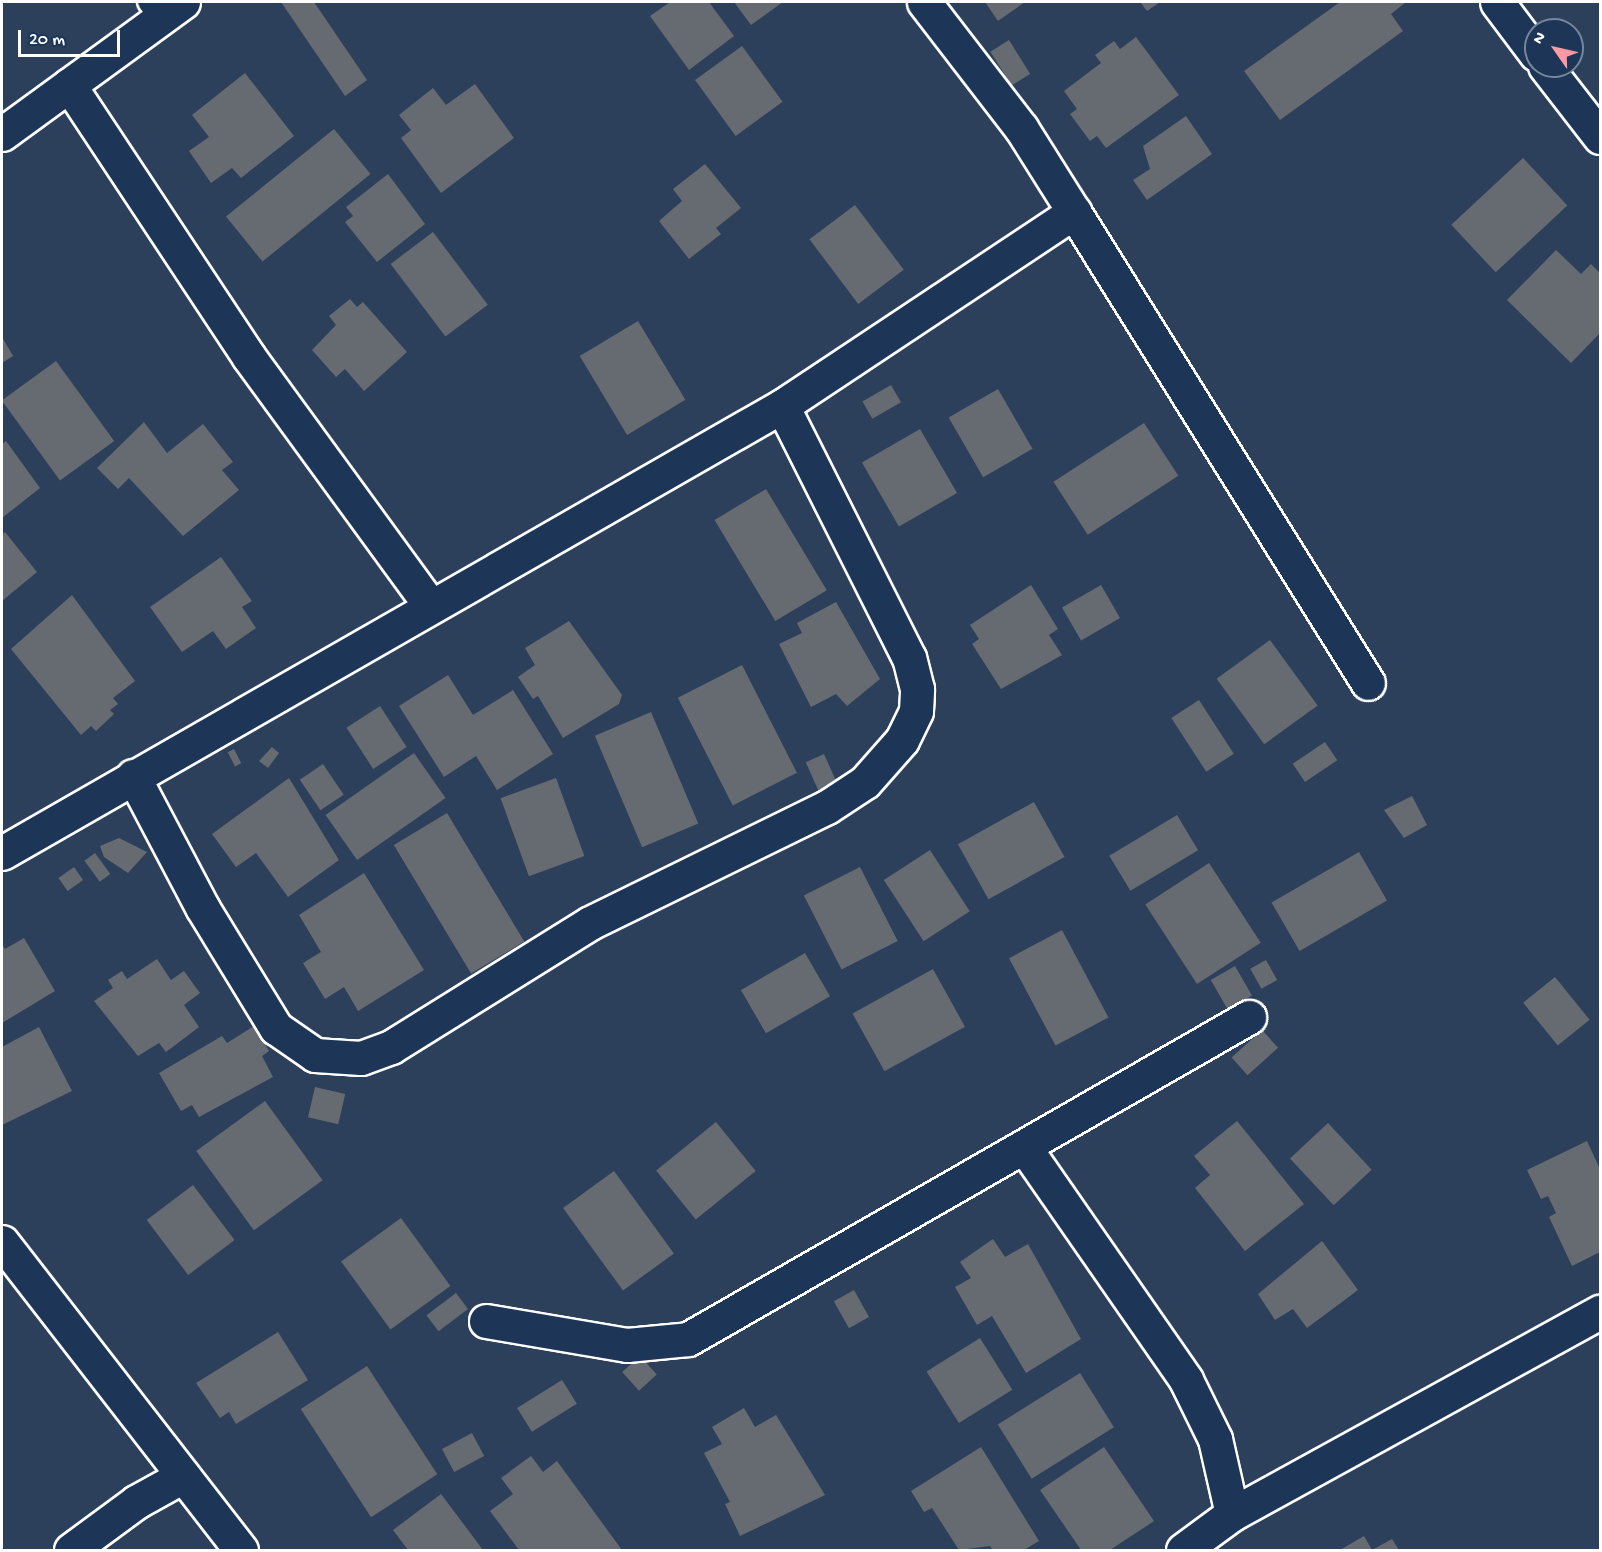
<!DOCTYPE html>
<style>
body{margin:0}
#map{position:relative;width:1602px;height:1552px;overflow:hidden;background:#2c405c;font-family:"Gochi Hand",sans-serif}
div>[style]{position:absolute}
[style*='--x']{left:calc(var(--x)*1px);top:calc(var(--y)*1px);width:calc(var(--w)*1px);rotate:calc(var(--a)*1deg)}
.building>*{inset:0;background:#666a71;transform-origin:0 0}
.roads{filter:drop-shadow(2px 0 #fff) drop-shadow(-2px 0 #fff) drop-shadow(0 2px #fff) drop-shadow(0 -2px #fff)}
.lane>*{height:20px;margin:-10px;padding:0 10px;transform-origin:10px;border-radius:10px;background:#1d3557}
.street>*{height:33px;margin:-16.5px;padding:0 16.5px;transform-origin:16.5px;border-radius:16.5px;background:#1d3557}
span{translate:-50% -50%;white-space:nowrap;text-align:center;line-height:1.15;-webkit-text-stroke:5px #1d3557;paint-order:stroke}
.frame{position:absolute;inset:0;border:3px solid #fff;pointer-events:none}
.north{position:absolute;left:1524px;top:18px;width:60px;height:60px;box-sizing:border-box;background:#1d3557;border:2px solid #77869a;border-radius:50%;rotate:304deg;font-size:16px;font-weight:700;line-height:24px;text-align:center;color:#fff}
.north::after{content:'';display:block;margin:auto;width:21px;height:27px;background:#ff9aa2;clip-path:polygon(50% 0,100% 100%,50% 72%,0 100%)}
.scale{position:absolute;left:18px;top:30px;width:102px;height:27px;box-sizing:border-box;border:3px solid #fff;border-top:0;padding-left:8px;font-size:18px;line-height:21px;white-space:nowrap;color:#fff;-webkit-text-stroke:4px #1d3557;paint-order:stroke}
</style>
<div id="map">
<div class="building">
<i style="clip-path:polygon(281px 2px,314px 2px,367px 80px,345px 96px)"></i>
<i style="clip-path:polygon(670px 2px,709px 2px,734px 36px,689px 70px,650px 16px)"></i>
<i style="clip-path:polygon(734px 2px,783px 2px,751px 25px)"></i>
<i style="clip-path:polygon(985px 2px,1025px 2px,998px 21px)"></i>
<i style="clip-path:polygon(1140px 2px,1160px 2px,1147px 11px)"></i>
<i style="clip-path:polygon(1340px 2px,1406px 2px,1391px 14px,1403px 31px,1280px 120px,1244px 71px)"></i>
<i style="clip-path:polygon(1136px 37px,1179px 95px,1106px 148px,1097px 136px,1090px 141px,1070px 114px,1077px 109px,1064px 91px,1101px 63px,1095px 55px,1114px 41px,1120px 49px)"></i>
<i style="left:1009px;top:40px;width:40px;height:22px;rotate:58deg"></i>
<i style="left:742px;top:46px;width:69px;height:58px;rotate:54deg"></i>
<i style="clip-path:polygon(245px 73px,294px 136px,241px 178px,232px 168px,211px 183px,189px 151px,209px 137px,192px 115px)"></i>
<i style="clip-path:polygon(475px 84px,514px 138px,441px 193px,401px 138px,411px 130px,399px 115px,433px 88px,446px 105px)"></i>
<i style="clip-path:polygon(1186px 116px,1212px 154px,1147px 200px,1133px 180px,1150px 169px,1143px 146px)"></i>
<i style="left:334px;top:129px;width:58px;height:139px;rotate:51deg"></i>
<i style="left:1523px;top:158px;width:65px;height:98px;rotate:47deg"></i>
<i style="clip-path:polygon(705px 164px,741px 208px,716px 228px,721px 234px,689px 259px,659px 221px,682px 201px,673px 189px)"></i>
<i style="clip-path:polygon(388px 174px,425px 224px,377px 262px,345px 222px,353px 216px,346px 207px)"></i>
<i style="left:855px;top:205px;width:81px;height:57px;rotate:53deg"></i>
<i style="left:433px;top:232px;width:91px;height:53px;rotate:53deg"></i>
<i style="clip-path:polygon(1556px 250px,1581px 274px,1591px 264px,1600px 273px,1600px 333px,1571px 363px,1507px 300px)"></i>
<i style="clip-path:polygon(350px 299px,357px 307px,363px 302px,407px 352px,364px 391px,345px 369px,336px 377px,312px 350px,336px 325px,329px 316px)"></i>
<i style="left:638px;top:321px;width:92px;height:68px;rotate:59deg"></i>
<i style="clip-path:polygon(2px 337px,13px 356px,2px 363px)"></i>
<i style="left:56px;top:361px;width:99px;height:67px;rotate:54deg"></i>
<i style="left:891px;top:385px;width:20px;height:33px;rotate:60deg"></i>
<i style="left:998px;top:389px;width:69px;height:57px;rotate:60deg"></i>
<i style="clip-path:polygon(144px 422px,167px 453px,203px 424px,233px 462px,222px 470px,239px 490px,183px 536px,129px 478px,118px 489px,97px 468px)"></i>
<i style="left:1144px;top:423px;width:63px;height:108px;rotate:57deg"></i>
<i style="left:920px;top:429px;width:74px;height:67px;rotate:60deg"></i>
<i style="clip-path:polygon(6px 441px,40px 488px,2px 518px,2px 444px)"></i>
<i style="left:766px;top:489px;width:118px;height:60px;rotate:59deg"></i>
<i style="clip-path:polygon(5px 532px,37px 572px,2px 601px,2px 535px)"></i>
<i style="clip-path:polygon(221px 557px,252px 601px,242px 607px,256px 628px,226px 649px,213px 631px,182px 652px,150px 607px)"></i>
<i style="clip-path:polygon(1031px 585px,1058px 629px,1049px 635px,1062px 655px,1001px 689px,972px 644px,979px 639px,970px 625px)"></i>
<i style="left:1101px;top:585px;width:38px;height:45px;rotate:60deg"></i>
<i style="clip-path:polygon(72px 595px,135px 681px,113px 698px,118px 704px,110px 710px,114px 714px,96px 731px,91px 726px,81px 735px,11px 649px)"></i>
<i style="clip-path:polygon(836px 602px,880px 679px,847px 706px,836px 694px,811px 707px,779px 644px,802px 633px,797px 623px)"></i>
<i style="clip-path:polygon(569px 621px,622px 695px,619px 704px,563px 738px,538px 696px,533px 699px,518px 677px,535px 665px,525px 648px)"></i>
<i style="left:1270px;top:640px;width:81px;height:66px;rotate:54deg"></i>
<i style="left:742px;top:665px;width:121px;height:72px;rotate:63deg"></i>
<i style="clip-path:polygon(448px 675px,473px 715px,513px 690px,553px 754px,497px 790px,476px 756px,444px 777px,399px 706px)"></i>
<i style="left:1199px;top:700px;width:64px;height:33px;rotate:57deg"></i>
<i style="left:380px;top:706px;width:49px;height:40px;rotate:57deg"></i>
<i style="left:651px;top:712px;width:121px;height:61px;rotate:67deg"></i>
<i style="left:1325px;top:742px;width:22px;height:39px;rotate:56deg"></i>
<i style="clip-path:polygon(272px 747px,279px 753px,268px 768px,259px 761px)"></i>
<i style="left:234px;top:749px;width:16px;height:7px;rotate:63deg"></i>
<i style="left:414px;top:753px;width:55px;height:108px;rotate:55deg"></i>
<i style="left:824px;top:754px;width:35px;height:20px;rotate:66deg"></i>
<i style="left:323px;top:764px;width:37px;height:28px;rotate:56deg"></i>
<i style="clip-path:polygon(289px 778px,339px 860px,288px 897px,256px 853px,236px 867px,212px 834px)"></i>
<i style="left:556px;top:778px;width:83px;height:59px;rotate:70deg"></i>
<i style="clip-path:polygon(1412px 796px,1427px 825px,1404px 838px,1384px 810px)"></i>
<i style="left:1034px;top:802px;width:63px;height:87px;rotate:61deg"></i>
<i style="left:447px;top:813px;width:150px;height:62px;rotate:59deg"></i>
<i style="left:1177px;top:815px;width:41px;height:79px;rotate:59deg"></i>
<i style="clip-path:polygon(119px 838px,147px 852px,128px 873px,104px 857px,100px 846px)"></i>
<i style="left:930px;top:850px;width:73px;height:55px;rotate:57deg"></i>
<i style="left:1359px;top:852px;width:56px;height:101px;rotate:60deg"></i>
<i style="left:95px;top:853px;width:26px;height:13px;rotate:54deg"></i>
<i style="left:1209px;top:863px;width:95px;height:76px;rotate:57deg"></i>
<i style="left:74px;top:867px;width:16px;height:19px;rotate:55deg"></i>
<i style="left:860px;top:867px;width:83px;height:63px;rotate:63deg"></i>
<i style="clip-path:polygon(364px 873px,424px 970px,358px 1011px,344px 987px,325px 999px,303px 963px,321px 952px,299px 915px)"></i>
<i style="left:1062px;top:930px;width:99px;height:60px;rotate:62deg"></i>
<i style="clip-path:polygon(24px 938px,55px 991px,2px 1023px,2px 944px,5px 949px)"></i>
<i style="left:805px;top:953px;width:50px;height:74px;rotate:60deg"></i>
<i style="clip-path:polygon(157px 959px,171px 980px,184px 971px,200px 993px,184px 1005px,199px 1027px,166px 1052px,159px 1043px,138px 1056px,94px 1001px,113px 988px,108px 980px,122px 971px,127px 979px)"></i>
<i style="left:1266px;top:960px;width:23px;height:18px;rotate:61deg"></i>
<i style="left:1235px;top:966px;width:34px;height:28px;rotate:60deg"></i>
<i style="left:933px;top:969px;width:66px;height:92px;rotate:61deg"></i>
<i style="left:1555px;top:977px;width:55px;height:41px;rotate:51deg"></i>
<i style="clip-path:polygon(254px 1026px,269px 1051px,262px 1056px,273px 1077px,199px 1117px,192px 1105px,181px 1111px,159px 1073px,222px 1036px,227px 1043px)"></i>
<i style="clip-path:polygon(39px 1027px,72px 1091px,2px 1125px,2px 1047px)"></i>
<i style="left:1262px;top:1030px;width:24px;height:41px;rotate:48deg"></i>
<i style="left:315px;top:1087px;width:31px;height:31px;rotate:13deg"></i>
<i style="left:265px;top:1101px;width:98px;height:85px;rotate:54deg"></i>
<i style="clip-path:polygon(1237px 1121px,1304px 1204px,1245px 1251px,1195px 1188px,1210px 1175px,1194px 1156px)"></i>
<i style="left:716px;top:1122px;width:63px;height:77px;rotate:51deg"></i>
<i style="left:1328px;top:1123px;width:64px;height:52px;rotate:47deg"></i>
<i style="clip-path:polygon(1587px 1141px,1600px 1169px,1600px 1252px,1572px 1266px,1549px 1217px,1556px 1213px,1548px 1196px,1541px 1199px,1527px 1170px)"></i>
<i style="left:614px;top:1171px;width:102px;height:63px;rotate:54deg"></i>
<i style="left:193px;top:1185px;width:69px;height:58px;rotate:53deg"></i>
<i style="left:401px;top:1218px;width:84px;height:74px;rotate:54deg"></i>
<i style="clip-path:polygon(993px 1239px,1005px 1257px,1028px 1244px,1081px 1339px,1026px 1373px,992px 1316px,977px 1325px,955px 1287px,971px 1278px,960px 1262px)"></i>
<i style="clip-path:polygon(1322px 1241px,1358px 1290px,1307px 1328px,1293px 1309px,1275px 1320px,1258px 1294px)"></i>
<i style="left:854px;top:1290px;width:31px;height:23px;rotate:61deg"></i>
<i style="left:456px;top:1293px;width:20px;height:37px;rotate:53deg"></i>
<i style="clip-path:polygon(278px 1332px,308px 1380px,236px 1424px,229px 1412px,220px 1418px,196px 1383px)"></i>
<i style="left:980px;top:1338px;width:61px;height:63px;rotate:58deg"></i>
<i style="left:640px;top:1356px;width:25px;height:24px;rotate:48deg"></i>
<i style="left:367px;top:1366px;width:129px;height:79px;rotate:57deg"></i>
<i style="left:1080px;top:1373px;width:64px;height:97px;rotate:58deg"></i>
<i style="left:562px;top:1380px;width:28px;height:53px;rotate:58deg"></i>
<i style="clip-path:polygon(744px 1408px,755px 1427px,776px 1415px,825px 1495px,740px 1536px,725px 1504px,730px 1502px,704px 1453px,722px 1444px,712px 1427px)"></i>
<i style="left:472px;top:1433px;width:26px;height:34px;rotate:62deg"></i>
<i style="clip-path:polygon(981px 1447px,1039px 1541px,1024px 1550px,993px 1550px,990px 1546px,959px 1550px,932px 1508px,924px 1512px,911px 1491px)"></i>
<i style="clip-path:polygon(1104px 1447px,1154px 1521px,1110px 1550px,1081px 1550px,1040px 1490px)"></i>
<i style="clip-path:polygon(531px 1456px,543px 1472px,557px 1461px,622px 1550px,519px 1550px,490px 1511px,513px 1494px,501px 1478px)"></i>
<i style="clip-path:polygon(441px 1494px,483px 1550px,408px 1550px,393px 1530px)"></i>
<i style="clip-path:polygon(1364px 1536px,1372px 1550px,1392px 1539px,1399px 1550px,1340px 1550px)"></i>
</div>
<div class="roads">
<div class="lane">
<i style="--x:148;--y:2;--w:21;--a:53"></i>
</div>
<div class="street">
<i style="--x:1497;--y:2;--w:65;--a:53.1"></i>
<i style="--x:1545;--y:66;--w:90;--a:52.2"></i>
<i style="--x:69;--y:85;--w:326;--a:56.5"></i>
<i style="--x:249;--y:357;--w:307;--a:53.9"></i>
<i style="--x:2;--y:134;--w:224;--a:-36.1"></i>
<i style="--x:1074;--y:212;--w:555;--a:58.03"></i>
<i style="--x:133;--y:776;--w:148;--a:62.2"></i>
<i style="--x:202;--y:907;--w:142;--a:58.6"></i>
<i style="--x:276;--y:1028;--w:47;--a:34.7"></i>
<i style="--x:315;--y:1055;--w:46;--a:3.7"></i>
<i style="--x:361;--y:1058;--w:32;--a:-20"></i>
<i style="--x:391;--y:1047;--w:234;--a:-31.9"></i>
<i style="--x:590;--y:923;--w:264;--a:-26.1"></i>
<i style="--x:827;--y:807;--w:45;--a:-33.3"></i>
<i style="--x:865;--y:782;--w:56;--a:-48.6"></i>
<i style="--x:902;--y:740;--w:32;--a:-64"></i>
<i style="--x:916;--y:711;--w:22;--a:-87"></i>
<i style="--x:917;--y:689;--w:32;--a:-104"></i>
<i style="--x:909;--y:658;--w:282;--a:-116.7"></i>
<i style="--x:2;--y:853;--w:899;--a:-29.82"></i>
<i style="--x:782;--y:406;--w:351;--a:-33.6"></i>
<i style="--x:1074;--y:212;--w:99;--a:-122.2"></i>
<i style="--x:1021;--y:128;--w:159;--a:-127.6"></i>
<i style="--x:1025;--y:1148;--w:282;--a:55.2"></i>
<i style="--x:1186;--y:1380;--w:66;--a:63.8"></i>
<i style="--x:1215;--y:1439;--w:77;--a:77.2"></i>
<i style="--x:2;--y:1242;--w:390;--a:52.2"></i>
<i style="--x:486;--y:1321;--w:143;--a:9.7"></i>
<i style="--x:627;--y:1345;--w:61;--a:-5.6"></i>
<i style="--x:688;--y:1339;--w:647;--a:-29.85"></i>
<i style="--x:71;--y:1550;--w:81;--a:-36.4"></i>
<i style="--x:136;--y:1502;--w:54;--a:-29"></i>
<i style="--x:1183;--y:1550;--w:61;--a:-36.3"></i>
<i style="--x:1232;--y:1514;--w:420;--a:-28.8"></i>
</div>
</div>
<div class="frame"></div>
<div class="north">N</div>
<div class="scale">20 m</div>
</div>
